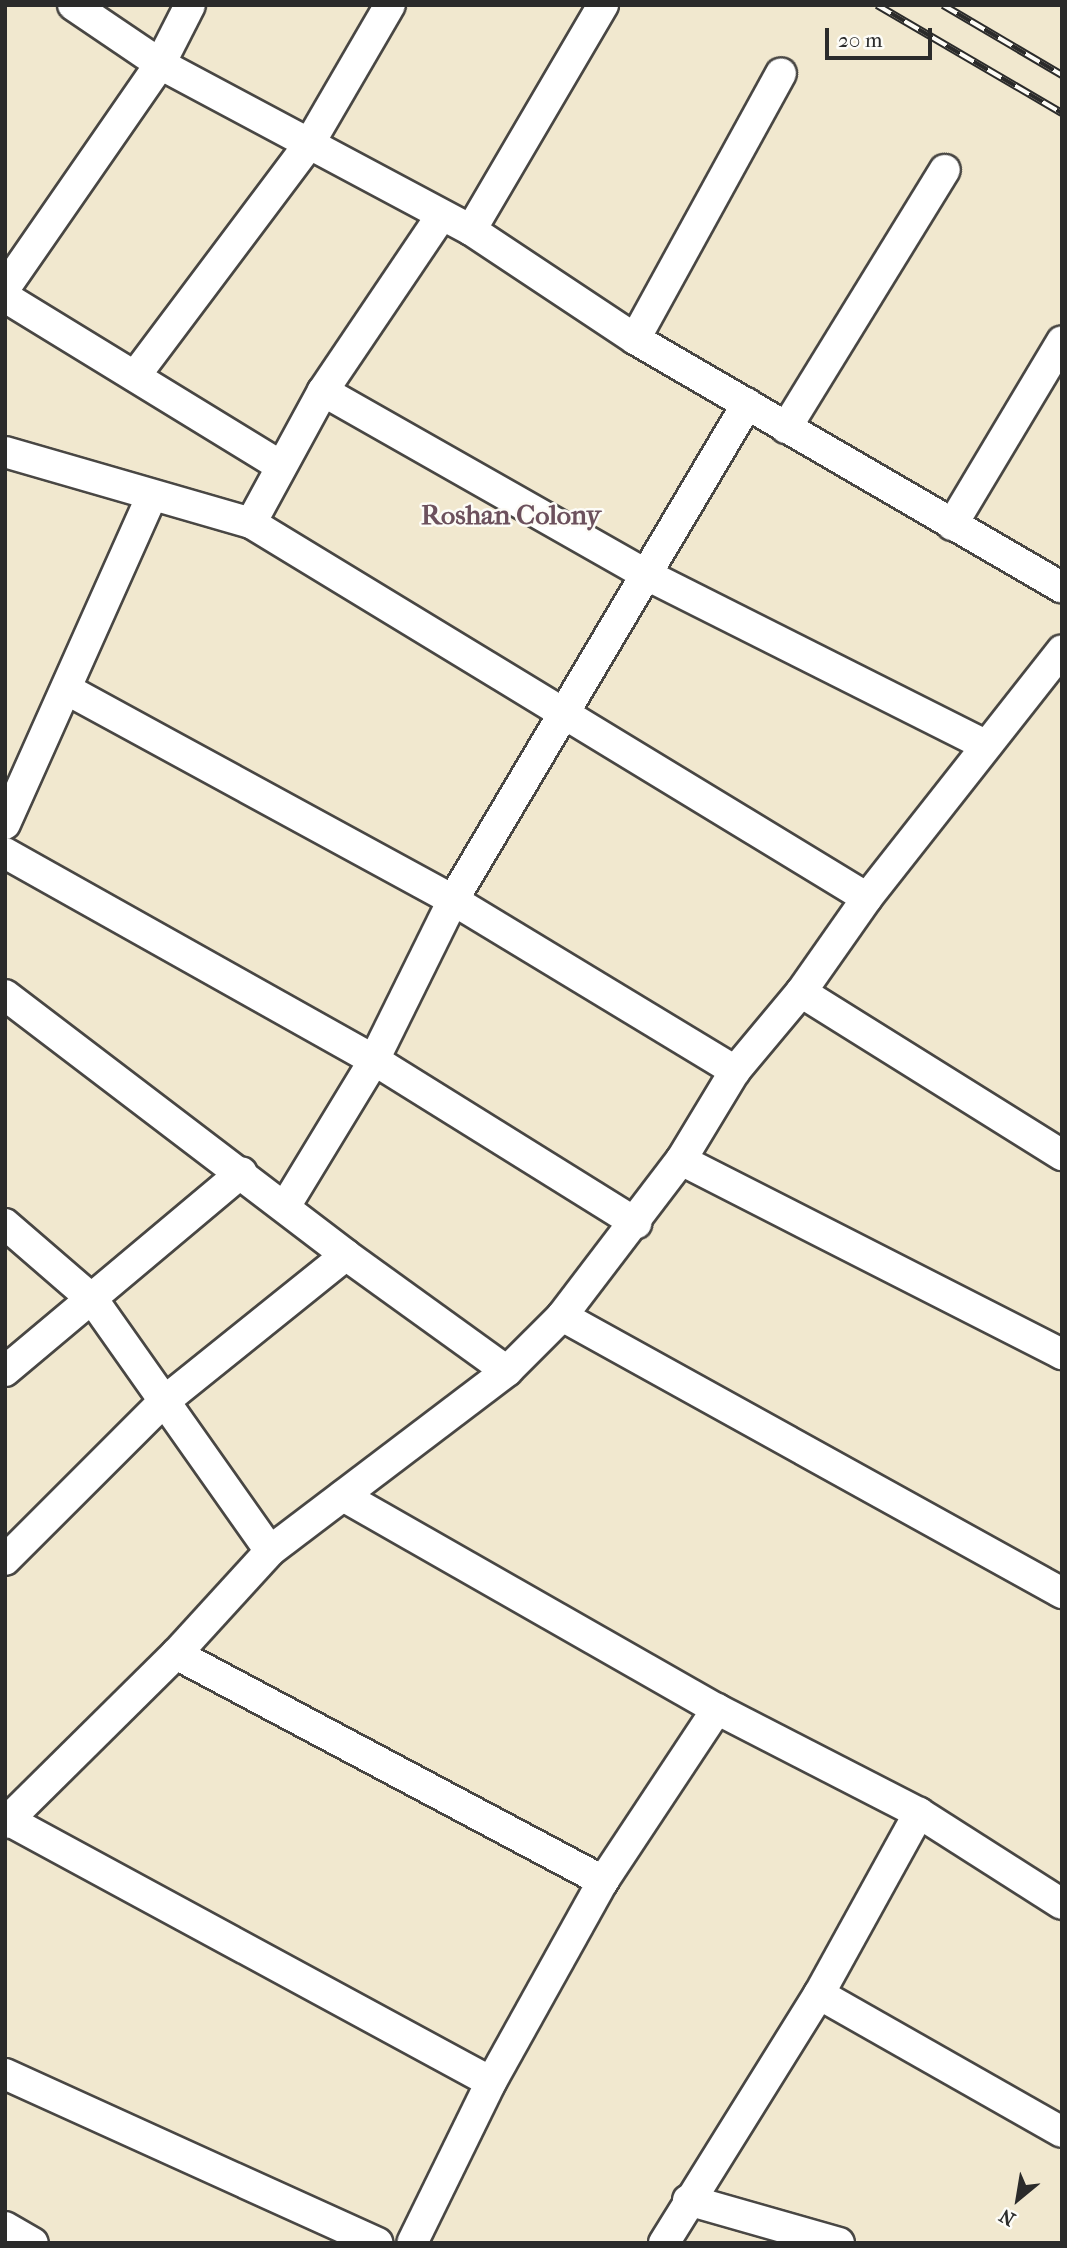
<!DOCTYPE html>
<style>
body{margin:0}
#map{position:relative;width:1067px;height:2248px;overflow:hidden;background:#f1e8cf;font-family:"IM FELL French Canon",serif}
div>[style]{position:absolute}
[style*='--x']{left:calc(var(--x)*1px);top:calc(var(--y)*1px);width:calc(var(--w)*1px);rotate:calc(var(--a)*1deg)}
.roads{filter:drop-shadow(2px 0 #494744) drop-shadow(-2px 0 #494744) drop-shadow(0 2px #494744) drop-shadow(0 -2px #494744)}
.minor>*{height:30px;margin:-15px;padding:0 15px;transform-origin:15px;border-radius:15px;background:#fff}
.rail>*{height:8px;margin-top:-4px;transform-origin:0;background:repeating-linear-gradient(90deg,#fdfcf7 0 16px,#2b2b2b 0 32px);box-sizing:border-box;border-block:2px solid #2b2b2b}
span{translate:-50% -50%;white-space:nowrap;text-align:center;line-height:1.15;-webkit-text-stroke:5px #fdfcf7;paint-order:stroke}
.neighbourhood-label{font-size:28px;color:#6c515d;font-weight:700}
.frame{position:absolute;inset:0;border:7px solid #2b2b2b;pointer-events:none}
.north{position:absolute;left:983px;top:2164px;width:70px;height:70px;-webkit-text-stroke:5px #fdfcf7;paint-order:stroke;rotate:210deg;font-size:19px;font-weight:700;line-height:28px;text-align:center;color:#2b2b2b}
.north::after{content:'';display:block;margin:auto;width:24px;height:32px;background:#2b2b2b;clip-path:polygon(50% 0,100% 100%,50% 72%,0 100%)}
.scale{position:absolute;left:825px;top:28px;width:107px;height:32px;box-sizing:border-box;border:4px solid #2b2b2b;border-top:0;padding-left:9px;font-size:21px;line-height:24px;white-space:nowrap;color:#2b2b2b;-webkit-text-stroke:5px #fdfcf7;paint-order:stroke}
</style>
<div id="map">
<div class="roads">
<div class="minor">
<i style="--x:73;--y:5;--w:105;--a:34.1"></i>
<i style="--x:160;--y:64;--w:353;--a:28.1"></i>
<i style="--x:471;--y:230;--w:197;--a:33.6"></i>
<i style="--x:635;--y:339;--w:494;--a:30.2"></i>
<i style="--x:471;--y:230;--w:261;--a:-59.6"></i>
<i style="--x:5;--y:288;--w:272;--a:-55.3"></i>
<i style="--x:160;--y:64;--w:66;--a:-63"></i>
<i style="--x:5;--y:297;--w:324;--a:31.5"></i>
<i style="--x:635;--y:339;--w:303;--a:-61.2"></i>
<i style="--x:135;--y:376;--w:290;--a:-53.1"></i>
<i style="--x:309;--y:144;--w:161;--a:-59.8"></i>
<i style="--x:323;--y:391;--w:211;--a:-56"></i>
<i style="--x:786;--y:428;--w:303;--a:-58.4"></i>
<i style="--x:5;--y:452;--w:256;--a:16.1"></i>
<i style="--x:251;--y:523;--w:721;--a:31.33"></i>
<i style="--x:251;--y:523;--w:150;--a:-61.4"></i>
<i style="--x:323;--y:391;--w:370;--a:29.6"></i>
<i style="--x:645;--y:574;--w:381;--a:26.7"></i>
<i style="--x:952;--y:525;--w:214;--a:-59.1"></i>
<i style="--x:66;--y:689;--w:441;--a:28.6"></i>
<i style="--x:453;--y:900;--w:330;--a:31.2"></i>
<i style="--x:5;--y:824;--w:359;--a:-65.9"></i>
<i style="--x:5;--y:853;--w:423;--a:29.3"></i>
<i style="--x:374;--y:1060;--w:309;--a:31.9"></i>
<i style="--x:801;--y:992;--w:308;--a:32"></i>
<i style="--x:5;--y:995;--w:429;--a:37.3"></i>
<i style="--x:346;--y:1255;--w:198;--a:35.8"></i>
<i style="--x:681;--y:1160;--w:428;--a:27"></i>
<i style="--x:286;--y:1205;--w:170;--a:-58.7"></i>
<i style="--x:374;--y:1060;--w:178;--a:-63.7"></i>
<i style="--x:453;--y:900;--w:577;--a:-59.34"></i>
<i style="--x:5;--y:1224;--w:116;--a:40.8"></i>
<i style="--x:93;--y:1300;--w:307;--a:54.8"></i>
<i style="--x:562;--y:1316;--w:572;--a:28.99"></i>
<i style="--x:5;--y:1371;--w:309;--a:-40"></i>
<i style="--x:343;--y:1496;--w:430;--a:29.7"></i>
<i style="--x:717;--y:1709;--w:206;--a:123.5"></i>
<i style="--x:603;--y:1881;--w:230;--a:119.1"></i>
<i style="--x:491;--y:2082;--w:179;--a:116.1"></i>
<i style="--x:5;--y:1560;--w:222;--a:-45"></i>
<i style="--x:162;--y:1403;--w:236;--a:-38.8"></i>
<i style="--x:176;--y:1654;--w:484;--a:28"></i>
<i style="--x:919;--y:1813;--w:169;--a:32.5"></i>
<i style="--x:8;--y:1820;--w:549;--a:28.48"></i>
<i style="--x:5;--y:1823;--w:240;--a:-44.7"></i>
<i style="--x:176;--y:1654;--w:139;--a:-47.6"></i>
<i style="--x:270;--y:1551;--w:298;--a:-37.2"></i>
<i style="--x:507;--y:1371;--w:78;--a:-45"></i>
<i style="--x:562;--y:1316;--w:196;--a:-52.7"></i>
<i style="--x:681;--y:1160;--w:104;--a:-58.8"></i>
<i style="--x:735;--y:1071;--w:103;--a:-50.1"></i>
<i style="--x:801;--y:992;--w:115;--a:-54.9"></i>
<i style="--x:867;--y:898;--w:315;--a:-51.8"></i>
<i style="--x:819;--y:1994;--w:279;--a:29.6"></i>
<i style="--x:5;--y:2074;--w:409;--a:24.4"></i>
<i style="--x:688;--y:2200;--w:157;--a:15.9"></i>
<i style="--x:5;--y:2227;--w:32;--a:30"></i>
<i style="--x:664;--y:2243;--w:293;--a:-58.1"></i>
<i style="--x:819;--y:1994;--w:207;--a:-61.1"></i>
<i style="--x:919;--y:1813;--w:227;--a:-152.8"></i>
</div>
</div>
<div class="rail">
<i style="--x:877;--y:5;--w:214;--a:30.3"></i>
<i style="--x:943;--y:5;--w:138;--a:30.5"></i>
</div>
<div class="neighbourhood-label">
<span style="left:511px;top:515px">Roshan Colony</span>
</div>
<div class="frame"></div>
<div class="north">N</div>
<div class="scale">20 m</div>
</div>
